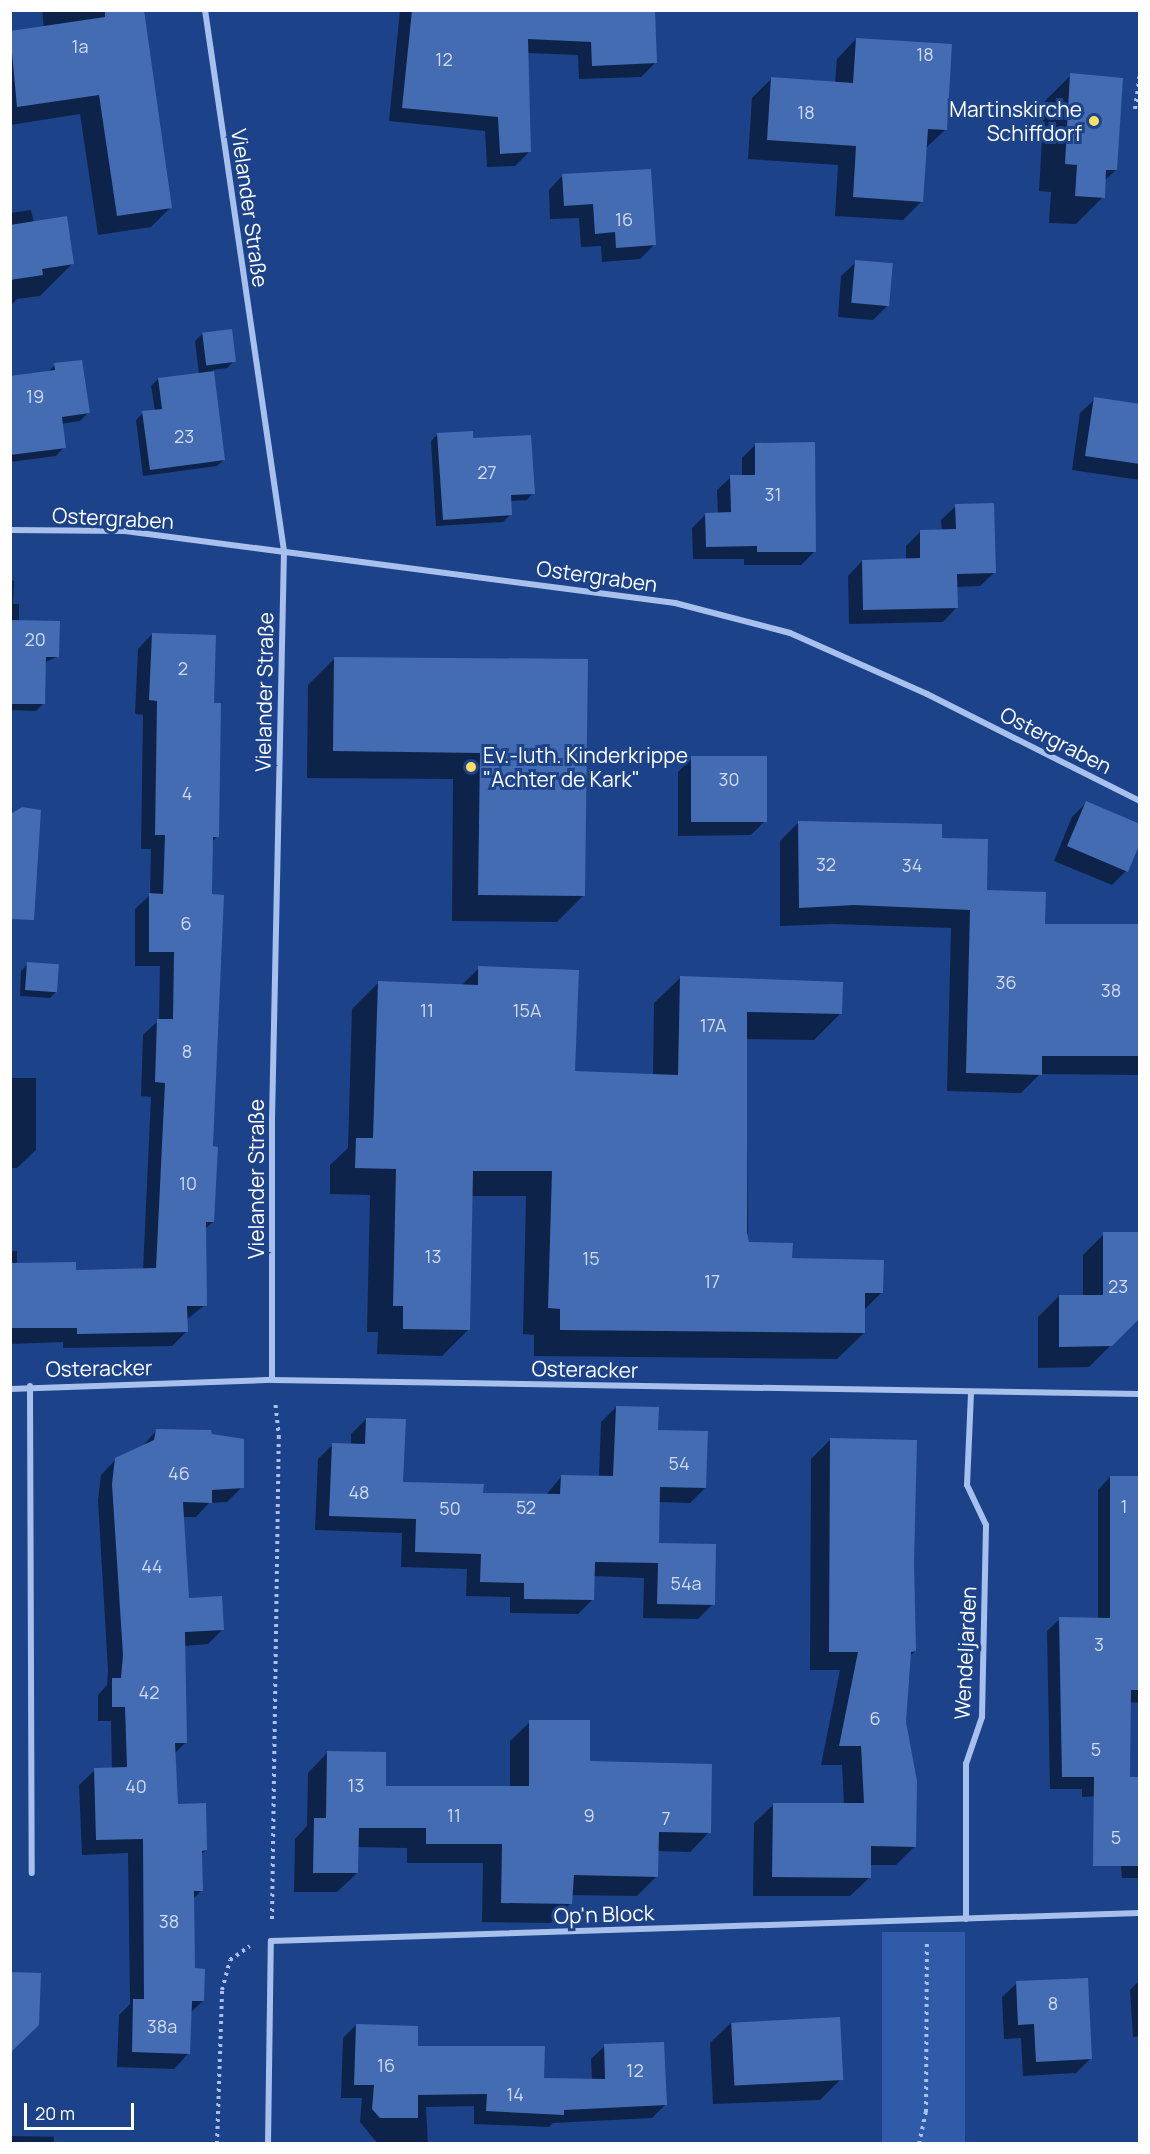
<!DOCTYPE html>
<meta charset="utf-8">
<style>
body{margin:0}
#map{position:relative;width:1150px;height:2154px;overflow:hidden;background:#1c428a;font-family:Manrope,sans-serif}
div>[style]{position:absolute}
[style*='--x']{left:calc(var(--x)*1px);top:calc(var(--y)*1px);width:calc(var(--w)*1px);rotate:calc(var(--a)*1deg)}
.green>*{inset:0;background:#2f5ba8;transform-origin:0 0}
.shadow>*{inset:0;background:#0007;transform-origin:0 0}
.building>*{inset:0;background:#446cb2;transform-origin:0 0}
.path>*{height:4px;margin-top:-2px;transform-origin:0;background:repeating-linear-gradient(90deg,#a7c0ec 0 3px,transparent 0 7.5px)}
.street>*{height:6px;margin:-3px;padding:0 3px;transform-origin:3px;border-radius:3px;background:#a7c0ec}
.dots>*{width:16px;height:16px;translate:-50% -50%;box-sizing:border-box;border:3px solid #1c428a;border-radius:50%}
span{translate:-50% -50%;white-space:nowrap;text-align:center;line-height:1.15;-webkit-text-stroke:6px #1c428a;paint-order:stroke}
.number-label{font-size:18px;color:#d0daec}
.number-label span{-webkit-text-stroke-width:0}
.poi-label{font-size:21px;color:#fff}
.right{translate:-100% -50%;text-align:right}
.left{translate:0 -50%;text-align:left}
.street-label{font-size:21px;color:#fff}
.frame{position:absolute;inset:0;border:12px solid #fff;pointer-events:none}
.scale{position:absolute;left:24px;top:2103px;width:110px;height:27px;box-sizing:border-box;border:3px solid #fff;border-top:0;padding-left:8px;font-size:18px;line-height:21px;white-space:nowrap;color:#fff;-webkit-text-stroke:4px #1c428a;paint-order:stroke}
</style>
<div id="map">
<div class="green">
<i style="left:965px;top:1932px;width:211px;height:83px;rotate:90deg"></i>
</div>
<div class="shadow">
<i style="clip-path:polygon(42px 10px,143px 10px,170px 208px,151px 227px,98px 235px,80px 114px,10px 125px,10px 33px,44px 28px)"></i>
<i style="clip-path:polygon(400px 10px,654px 10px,655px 63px,641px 77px,579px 79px,578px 55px,527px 53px,529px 152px,515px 166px,487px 167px,485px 131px,389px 121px)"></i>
<i style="clip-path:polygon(856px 39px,945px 130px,925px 149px,922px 201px,903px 220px,835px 216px,838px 165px,748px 159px,752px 98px,771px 79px,835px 83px,837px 59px)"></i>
<i style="clip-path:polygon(1071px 75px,1116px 170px,1104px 181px,1103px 197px,1076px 224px,1049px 223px,1051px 192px,1039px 191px,1044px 102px)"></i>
<i style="clip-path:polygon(563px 175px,654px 245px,640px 259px,602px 262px,601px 246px,581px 247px,579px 218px,550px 219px,549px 190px)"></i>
<i style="clip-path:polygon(31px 210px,34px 223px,73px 263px,40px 296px,17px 299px,10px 306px,10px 213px)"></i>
<i style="clip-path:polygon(856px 262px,888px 305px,873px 320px,838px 317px,841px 276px)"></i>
<i style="clip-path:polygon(202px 334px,234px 361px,227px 368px,213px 370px,224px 460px,217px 466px,143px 476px,136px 420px,143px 413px,155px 411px,151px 386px,158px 379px,199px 374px,195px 341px)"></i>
<i style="clip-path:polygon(55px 365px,88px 413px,80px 421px,61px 424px,64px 447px,56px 456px,10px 462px,10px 377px,48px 372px)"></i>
<i style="clip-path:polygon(1095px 399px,1140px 406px,1140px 480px,1072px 470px,1080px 413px)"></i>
<i style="clip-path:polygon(438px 434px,472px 440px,533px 493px,527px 500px,510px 501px,510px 515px,503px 522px,436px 526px,431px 441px)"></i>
<i style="clip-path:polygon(755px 445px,815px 551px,801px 565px,744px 565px,744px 559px,693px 559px,692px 528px,706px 514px,718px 514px,717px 490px,731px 477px,742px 476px,742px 458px)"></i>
<i style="clip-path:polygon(956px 506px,995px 572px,980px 586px,956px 587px,957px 607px,943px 622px,849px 624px,848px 576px,862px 561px,906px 560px,906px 546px,920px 532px,942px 531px,941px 520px)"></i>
<i style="clip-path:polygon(10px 581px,14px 581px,13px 604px,19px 604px,19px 621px,58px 656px,44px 663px,43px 704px,36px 711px,10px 710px)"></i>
<i style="clip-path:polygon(152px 634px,212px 704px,217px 836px,212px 842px,213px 1222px,204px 1230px,205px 1305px,186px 1320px,187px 1331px,172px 1346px,63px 1348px,63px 1342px,10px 1344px,10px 1251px,17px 1251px,17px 1264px,75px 1271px,143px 1270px,151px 1097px,141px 1096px,143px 1035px,159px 1020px,160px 966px,135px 966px,135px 909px,150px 895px,151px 849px,141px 849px,143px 715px,135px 714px,138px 649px)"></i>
<i style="clip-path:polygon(335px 658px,586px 660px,584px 895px,557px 922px,452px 921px,453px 779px,307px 778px,308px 685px)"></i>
<i style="clip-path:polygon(692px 758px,765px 821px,751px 835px,678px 836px,678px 772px)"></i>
<i style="clip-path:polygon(1086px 803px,1126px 871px,1112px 885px,1054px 861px,1072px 817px)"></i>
<i style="clip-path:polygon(799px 822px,940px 839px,986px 892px,1044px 926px,1140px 926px,1140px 1075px,1040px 1074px,1021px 1093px,947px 1091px,951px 928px,834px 924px,780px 926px,780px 841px)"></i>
<i style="clip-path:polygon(28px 964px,57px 991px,50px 998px,20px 996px,21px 971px)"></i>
<i style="clip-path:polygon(479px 968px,574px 1073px,653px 1076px,654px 1003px,681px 977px,840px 1014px,814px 1040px,746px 1039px,748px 1244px,882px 1292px,864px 1310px,864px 1333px,837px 1359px,534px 1356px,534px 1335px,523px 1334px,526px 1196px,471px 1196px,468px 1330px,442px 1356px,377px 1354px,378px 1332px,367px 1332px,370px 1195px,330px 1194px,330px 1165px,348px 1148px,352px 1009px,378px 983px,461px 986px)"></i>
<i style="clip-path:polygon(10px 1078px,36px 1078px,36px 1150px,17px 1168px,10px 1168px)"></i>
<i style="clip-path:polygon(1104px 1234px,1111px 1345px,1089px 1367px,1038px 1368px,1038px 1317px,1059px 1296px,1083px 1296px,1083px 1255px)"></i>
<i style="clip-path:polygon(616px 1407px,657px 1431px,705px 1488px,690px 1503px,658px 1502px,657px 1545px,713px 1604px,698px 1619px,643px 1618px,644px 1578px,593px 1576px,593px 1599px,578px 1614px,510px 1613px,510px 1597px,466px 1596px,467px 1569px,401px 1567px,402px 1533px,315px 1530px,318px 1459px,333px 1444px,351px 1445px,351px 1434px,366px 1419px,401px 1483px,482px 1494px,546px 1495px,561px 1477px,599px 1477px,601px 1422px)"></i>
<i style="clip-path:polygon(156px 1431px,242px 1487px,227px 1502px,209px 1503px,196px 1517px,183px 1517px,188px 1600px,223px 1629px,208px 1644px,184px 1646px,186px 1742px,174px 1754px,176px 1806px,206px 1850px,201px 1855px,201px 1891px,193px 1899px,193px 1970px,203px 2001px,190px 2013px,189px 2053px,174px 2069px,117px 2067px,119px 2015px,130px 2004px,128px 1853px,82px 1855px,79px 1785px,95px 1770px,112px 1769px,111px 1721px,98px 1721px,98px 1695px,107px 1685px,108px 1671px,98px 1500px,101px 1475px,116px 1459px,141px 1448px)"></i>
<i style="clip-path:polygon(831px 1439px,912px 1563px,915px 1651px,909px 1657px,904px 1722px,915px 1846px,896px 1865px,870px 1865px,870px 1877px,850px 1896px,753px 1896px,754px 1823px,774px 1804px,844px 1804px,842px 1765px,821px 1765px,840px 1670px,810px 1670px,811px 1459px)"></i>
<i style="clip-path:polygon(1110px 1477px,1140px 1478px,1140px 1703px,1129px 1702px,1129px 1779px,1140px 1779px,1140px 1878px,1122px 1878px,1115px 1795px,1082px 1797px,1082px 1789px,1050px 1789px,1047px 1631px,1060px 1619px,1098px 1619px,1098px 1490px)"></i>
<i style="clip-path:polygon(530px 1722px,588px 1762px,709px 1832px,690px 1852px,657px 1851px,657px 1876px,637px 1896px,571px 1895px,571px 1903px,551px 1923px,482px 1922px,483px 1863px,407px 1863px,407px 1848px,357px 1847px,357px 1873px,337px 1892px,294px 1892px,295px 1839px,307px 1826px,308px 1773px,327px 1753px,384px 1787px,510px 1788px,510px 1741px)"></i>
<i style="clip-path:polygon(1140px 1980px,1140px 2036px,1133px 2037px,1130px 1990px)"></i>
<i style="clip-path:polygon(1017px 1983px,1090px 2059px,1076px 2073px,1023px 2076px,1021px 2038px,1004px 2039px,1002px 1997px)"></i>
<i style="clip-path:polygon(732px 2022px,841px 2079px,820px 2100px,713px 2104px,710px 2043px)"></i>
<i style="clip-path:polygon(356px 2025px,417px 2047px,542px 2079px,592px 2080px,591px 2059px,605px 2046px,665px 2105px,652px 2118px,553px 2123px,549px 2127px,474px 2124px,474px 2106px,426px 2107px,428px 2144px,378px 2144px,360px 2122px,362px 2098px,341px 2098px,343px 2038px)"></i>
<i style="left:10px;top:2136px;width:44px;height:8px;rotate:1deg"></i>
</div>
<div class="building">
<i style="clip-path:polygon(105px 10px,144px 10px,172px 208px,117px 216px,99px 95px,17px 107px,10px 31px,105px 17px)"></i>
<i style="clip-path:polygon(412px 10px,655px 10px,657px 63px,592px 66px,591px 42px,528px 39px,531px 152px,500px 154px,498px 117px,402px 108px)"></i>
<i style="clip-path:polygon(856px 38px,952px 44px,947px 130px,928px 129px,923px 202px,853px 197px,856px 146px,767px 140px,771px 77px,853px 83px)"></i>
<i style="clip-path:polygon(1070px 73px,1123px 78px,1117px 170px,1106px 170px,1105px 198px,1075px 196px,1077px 165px,1065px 164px)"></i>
<i style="clip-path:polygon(651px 169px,656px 245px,616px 248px,615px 232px,595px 234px,593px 204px,564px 206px,562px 174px)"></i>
<i style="clip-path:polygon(67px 216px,74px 264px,42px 269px,43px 275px,10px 280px,10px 225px)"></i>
<i style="left:855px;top:260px;width:38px;height:43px;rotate:5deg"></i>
<i style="left:232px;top:329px;width:33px;height:30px;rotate:83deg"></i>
<i style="clip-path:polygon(82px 360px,90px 413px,62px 417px,66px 448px,10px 455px,10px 376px,55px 370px,54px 363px)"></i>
<i style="clip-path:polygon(214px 371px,225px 460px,150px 470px,142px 411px,162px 409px,158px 378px)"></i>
<i style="clip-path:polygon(1094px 397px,1140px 404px,1140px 464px,1085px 456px)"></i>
<i style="clip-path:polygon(473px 431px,473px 438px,531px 435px,535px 494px,511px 495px,512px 515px,443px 520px,437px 433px)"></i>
<i style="clip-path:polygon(815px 442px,816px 552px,757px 552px,757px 546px,706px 547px,705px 513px,731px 512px,730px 475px,755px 475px,755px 443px)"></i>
<i style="clip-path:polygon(994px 503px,996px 573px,957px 574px,958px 608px,863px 610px,862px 560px,920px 558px,920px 530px,956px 529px,955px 504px)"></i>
<i style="clip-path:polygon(10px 620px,60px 621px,59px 657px,46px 657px,45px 704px,10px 704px)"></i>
<i style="clip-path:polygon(152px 633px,216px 635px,214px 703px,221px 703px,219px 837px,213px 837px,212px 894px,224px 895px,213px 1146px,218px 1147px,214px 1222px,206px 1222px,207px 1306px,187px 1306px,188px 1332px,77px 1334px,77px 1328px,10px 1328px,10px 1263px,76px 1262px,76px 1270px,156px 1268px,165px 1083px,155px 1082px,157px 1019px,173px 1019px,174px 952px,149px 952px,149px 893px,163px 894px,165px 835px,155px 835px,157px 701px,149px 700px)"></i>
<i style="clip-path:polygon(334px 657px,588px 659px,585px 896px,478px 895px,480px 753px,333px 751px)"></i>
<i style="left:691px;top:756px;width:76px;height:66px"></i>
<i style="clip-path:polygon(1086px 801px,1140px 824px,1140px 843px,1128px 872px,1067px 846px)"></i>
<i style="clip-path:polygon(22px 807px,41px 810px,34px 920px,10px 919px,11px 814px)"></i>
<i style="clip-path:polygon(798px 821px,942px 824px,942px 838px,988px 839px,987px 890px,1046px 892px,1045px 924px,1140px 924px,1140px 1056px,1042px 1056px,1042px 1075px,966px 1073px,970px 910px,854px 905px,799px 908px)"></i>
<i style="left:27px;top:962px;width:32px;height:28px;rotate:4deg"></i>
<i style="clip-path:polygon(478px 966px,579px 970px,575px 1071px,678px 1075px,680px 976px,843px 982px,842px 1014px,747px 1012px,747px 1232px,749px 1242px,793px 1243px,792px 1258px,884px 1260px,883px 1293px,865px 1293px,865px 1333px,560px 1330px,560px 1309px,548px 1308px,552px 1171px,473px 1171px,470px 1330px,403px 1329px,403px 1306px,393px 1306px,396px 1169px,355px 1168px,356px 1138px,373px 1138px,378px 981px,478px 985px)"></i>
<i style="clip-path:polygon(1103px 1232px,1140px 1232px,1140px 1318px,1112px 1346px,1059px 1347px,1059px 1295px,1103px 1295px)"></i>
<i style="clip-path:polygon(616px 1406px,659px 1407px,658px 1430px,708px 1431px,706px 1488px,660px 1487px,659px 1543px,716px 1544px,715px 1605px,657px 1604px,658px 1563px,595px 1562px,594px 1600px,524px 1599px,524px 1583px,480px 1582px,481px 1554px,415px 1552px,416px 1519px,329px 1516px,332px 1443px,365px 1444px,366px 1418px,406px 1419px,403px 1482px,484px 1484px,483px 1493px,560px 1494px,561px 1475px,613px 1476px)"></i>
<i style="clip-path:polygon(156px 1429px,211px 1430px,212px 1434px,244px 1439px,244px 1488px,212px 1490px,212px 1503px,183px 1502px,189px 1598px,222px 1596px,224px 1630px,185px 1632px,187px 1743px,175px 1743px,178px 1804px,206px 1803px,207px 1850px,202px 1851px,203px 1891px,194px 1891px,195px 1968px,205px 1969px,204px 2001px,192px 2001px,190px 2054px,132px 2052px,133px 1999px,144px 1999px,143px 1839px,96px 1840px,94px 1768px,127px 1767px,125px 1707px,112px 1707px,112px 1678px,121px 1678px,123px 1655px,112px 1484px,115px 1458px,154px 1440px)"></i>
<i style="clip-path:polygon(830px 1438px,917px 1440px,914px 1563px,916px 1651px,911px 1652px,906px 1722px,917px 1781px,916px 1847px,871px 1846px,871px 1878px,772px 1877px,773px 1803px,864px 1803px,861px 1746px,839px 1746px,858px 1652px,829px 1652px)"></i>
<i style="clip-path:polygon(1110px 1476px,1140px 1476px,1140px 1690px,1131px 1690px,1130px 1777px,1140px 1777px,1140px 1866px,1093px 1866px,1094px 1777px,1062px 1777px,1059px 1617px,1110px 1618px)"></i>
<i style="clip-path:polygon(529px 1720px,590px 1720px,590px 1761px,712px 1764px,711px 1833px,659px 1832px,658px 1877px,574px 1875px,572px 1904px,501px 1903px,502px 1844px,426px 1844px,426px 1828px,359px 1828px,358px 1873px,313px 1873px,314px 1818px,326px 1818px,327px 1751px,386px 1752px,386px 1786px,529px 1786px)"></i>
<i style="clip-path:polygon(10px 1972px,41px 1973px,39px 2025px,10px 2053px)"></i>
<i style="clip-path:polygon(1088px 1978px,1092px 2059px,1036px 2062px,1034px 2024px,1018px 2025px,1016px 1981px)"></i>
<i style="left:840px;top:2017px;width:63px;height:109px;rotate:87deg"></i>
<i style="clip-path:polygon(356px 2024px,418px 2026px,418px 2046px,545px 2046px,544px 2078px,605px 2079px,604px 2044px,664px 2042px,667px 2105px,564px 2110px,564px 2115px,486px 2111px,487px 2094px,418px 2095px,418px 2118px,380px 2118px,372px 2109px,374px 2085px,354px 2085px)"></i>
</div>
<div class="path">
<i style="--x:1135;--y:109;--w:36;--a:-82"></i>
<i style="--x:272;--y:1919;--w:481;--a:-89.2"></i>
<i style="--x:279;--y:1438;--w:36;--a:-96"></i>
<i style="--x:217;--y:2144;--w:154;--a:-88.1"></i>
<i style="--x:222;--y:1990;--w:31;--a:-75"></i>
<i style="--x:230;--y:1960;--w:24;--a:-35"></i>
<i style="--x:919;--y:2144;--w:33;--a:-78"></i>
<i style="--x:926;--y:2112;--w:172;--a:-89.7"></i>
</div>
<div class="street">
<i style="--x:205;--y:10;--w:547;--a:81.69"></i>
<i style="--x:284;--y:551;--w:567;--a:91.21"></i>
<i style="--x:272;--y:1118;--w:262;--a:90"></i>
<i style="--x:10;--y:530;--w:115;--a:0.5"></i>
<i style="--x:125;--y:531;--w:555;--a:7.46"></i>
<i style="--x:675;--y:603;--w:119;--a:14.6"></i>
<i style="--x:790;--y:633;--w:150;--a:24"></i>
<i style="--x:927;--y:694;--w:238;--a:26.7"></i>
<i style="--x:30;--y:1386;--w:487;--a:89.8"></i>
<i style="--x:10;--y:1389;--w:262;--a:-2"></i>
<i style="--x:272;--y:1380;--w:868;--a:0.92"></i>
<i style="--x:966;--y:1919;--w:155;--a:-90"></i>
<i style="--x:966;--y:1764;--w:50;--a:-71.2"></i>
<i style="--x:982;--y:1717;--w:192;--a:-88.8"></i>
<i style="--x:986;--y:1525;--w:44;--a:-115.4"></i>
<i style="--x:967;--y:1485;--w:93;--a:-87.5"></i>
<i style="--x:268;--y:2144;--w:203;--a:-89.2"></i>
<i style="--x:271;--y:1941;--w:869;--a:-1.85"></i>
</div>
<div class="dots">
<i style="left:1094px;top:121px;background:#fdde64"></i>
<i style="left:471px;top:767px;background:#fdde64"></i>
</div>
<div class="number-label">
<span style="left:80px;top:46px">1a</span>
<span style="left:925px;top:54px">18</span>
<span style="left:444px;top:59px">12</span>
<span style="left:806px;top:112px">18</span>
<span style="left:624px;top:219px">16</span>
<span style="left:35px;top:396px">19</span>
<span style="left:184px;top:436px">23</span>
<span style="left:487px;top:472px">27</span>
<span style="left:773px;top:494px">31</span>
<span style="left:35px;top:639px">20</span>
<span style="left:183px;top:668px">2</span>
<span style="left:729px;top:779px">30</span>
<span style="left:187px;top:793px">4</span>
<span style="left:826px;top:864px">32</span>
<span style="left:912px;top:865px">34</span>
<span style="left:186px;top:923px">6</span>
<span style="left:1006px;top:982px">36</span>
<span style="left:1111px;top:990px">38</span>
<span style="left:427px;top:1010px">11</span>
<span style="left:527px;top:1010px">15A</span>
<span style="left:713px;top:1025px">17A</span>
<span style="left:187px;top:1051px">8</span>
<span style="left:188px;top:1183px">10</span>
<span style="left:433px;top:1256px">13</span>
<span style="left:591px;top:1258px">15</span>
<span style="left:712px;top:1281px">17</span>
<span style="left:1118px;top:1286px">23</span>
<span style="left:679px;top:1463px">54</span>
<span style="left:179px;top:1473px">46</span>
<span style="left:359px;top:1492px">48</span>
<span style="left:1124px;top:1506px">1</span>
<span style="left:526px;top:1507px">52</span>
<span style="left:450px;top:1508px">50</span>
<span style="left:152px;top:1566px">44</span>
<span style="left:686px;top:1583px">54a</span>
<span style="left:1099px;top:1644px">3</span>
<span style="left:149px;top:1692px">42</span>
<span style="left:875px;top:1718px">6</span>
<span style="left:1096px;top:1749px">5</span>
<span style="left:356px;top:1785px">13</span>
<span style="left:136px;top:1786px">40</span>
<span style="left:454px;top:1815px">11</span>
<span style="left:589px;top:1815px">9</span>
<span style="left:666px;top:1818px">7</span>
<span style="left:1116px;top:1837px">5</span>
<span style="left:169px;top:1921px">38</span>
<span style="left:1053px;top:2003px">8</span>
<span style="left:162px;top:2026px">38a</span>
<span style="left:386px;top:2065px">16</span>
<span style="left:635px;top:2070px">12</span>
<span style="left:515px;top:2094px">14</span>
</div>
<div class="poi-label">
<span class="right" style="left:1082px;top:121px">Martinskirche<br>Schiffdorf</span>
<span class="left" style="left:483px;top:767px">Ev.-luth. Kinderkrippe<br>"Achter de Kark"</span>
</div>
<div class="street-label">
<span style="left:250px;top:208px;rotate:82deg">Vielander Straße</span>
<span style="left:113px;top:518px;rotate:3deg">Ostergraben</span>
<span style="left:597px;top:576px;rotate:8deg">Ostergraben</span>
<span style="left:264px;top:692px;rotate:-89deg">Vielander Straße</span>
<span style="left:1056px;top:740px;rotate:27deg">Ostergraben</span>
<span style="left:256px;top:1179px;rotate:-90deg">Vielander Straße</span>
<span style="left:99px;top:1368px;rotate:-1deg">Osteracker</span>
<span style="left:585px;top:1369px;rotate:1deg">Osteracker</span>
<span style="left:965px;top:1653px;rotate:-87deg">Wendeljarden</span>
<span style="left:604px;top:1914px;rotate:-2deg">Op'n Block</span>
</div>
<div class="frame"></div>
<div class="scale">20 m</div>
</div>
